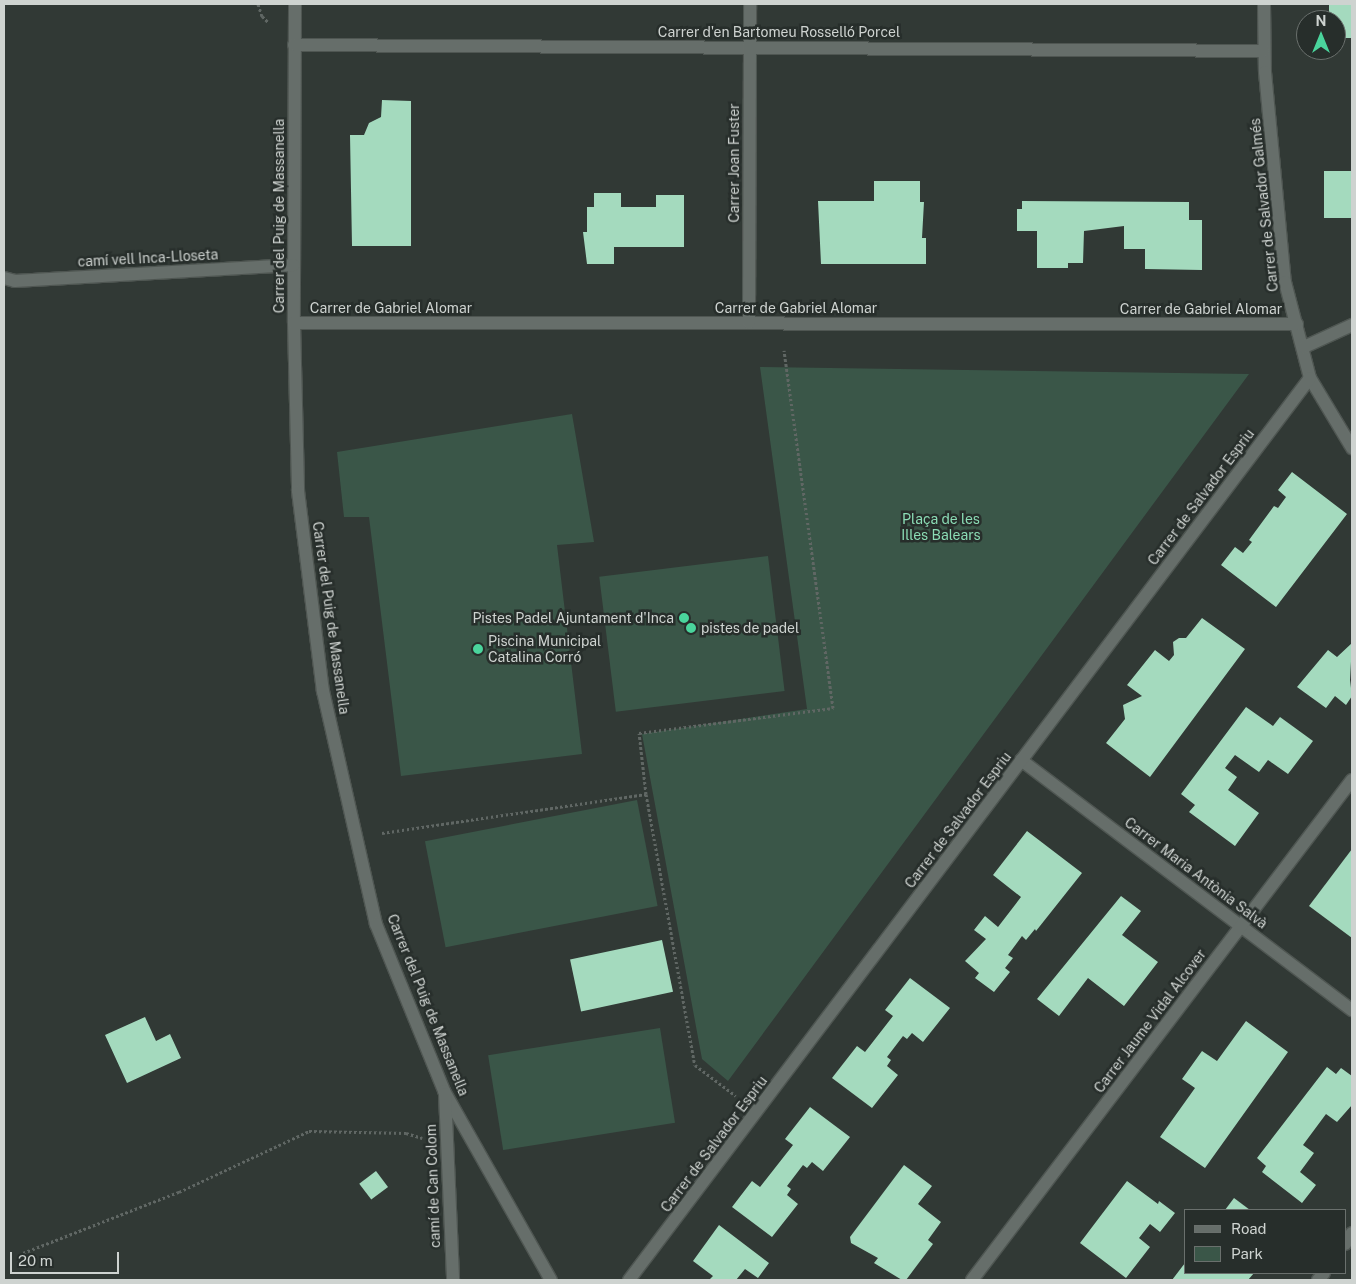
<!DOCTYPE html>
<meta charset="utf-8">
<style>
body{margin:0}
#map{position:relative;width:1356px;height:1284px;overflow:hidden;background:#313935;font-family:"Public Sans",sans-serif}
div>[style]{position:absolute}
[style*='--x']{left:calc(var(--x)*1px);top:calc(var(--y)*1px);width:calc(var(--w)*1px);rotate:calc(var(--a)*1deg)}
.green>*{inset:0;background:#3a5648;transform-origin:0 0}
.building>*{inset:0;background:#a4dabe;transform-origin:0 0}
.path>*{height:3px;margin-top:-1.5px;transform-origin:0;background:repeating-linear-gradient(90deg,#606764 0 2.5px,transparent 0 5px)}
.roads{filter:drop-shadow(1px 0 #4f5652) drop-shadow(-1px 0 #4f5652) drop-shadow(0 1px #4f5652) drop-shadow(0 -1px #4f5652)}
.minor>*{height:12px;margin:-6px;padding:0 6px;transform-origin:6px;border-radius:6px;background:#666e6a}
.dots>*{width:14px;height:14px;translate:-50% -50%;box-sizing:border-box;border:2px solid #272e2b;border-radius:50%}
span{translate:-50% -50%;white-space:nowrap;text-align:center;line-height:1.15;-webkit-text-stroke:5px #272e2b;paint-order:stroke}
.street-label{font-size:14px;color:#ced3d0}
.park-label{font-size:14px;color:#8bdcb5}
.poi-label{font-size:14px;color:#ced3d0}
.right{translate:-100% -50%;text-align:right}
.left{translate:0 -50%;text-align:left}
.frame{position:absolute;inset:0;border:5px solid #ced3d0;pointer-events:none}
.legend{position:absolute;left:1184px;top:1209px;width:162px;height:65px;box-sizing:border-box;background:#272e2b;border:1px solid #6a706d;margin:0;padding:6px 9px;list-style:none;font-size:15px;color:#ced3d0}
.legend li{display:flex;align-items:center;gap:10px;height:25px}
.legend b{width:25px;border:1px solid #6a706d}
.north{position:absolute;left:1296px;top:10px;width:50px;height:50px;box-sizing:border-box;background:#272e2b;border:1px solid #6a706d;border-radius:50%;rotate:0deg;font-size:14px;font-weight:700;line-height:20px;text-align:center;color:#ced3d0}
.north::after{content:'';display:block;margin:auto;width:18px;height:22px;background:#4ad49c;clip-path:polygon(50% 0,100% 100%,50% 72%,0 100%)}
.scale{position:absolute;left:10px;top:1252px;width:109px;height:22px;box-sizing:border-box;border:2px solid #ced3d0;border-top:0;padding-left:6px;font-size:15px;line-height:18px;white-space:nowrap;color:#ced3d0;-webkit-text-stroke:4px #272e2b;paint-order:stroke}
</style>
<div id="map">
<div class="green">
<i style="clip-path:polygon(760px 367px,1249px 374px,728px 1081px,702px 1059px,642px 734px,807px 709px)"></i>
<i style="clip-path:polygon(572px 414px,594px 542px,557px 545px,582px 754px,401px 776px,369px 517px,344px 517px,337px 452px)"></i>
<i style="left:768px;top:556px;width:136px;height:170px;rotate:83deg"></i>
<i style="left:637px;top:800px;width:108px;height:216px;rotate:79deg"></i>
<i style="left:660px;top:1028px;width:96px;height:174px;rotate:81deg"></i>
</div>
<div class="building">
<i style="clip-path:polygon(1329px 4px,1352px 4px,1352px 38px,1336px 38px,1336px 20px,1329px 20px)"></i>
<i style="clip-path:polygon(382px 100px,411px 101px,411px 246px,352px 246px,350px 135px,364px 135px,369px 123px,381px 117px)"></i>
<i style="left:1324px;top:171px;width:28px;height:47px"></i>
<i style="clip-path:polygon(874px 181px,920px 181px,920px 202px,924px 202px,922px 238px,926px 238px,926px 264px,821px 264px,818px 201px,874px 201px)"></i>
<i style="clip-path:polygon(594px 193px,621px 193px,621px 207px,656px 207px,656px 195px,684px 195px,684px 247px,614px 247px,614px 264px,587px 264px,583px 232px,587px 232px,587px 207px,594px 207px)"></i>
<i style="clip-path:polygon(1022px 201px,1189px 202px,1189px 220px,1202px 220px,1202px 270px,1145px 269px,1145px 249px,1124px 249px,1124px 226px,1084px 231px,1083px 263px,1068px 263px,1068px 268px,1037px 268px,1037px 231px,1017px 231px,1017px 209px,1022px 209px)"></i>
<i style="clip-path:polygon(1292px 472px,1347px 514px,1276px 607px,1221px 565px,1235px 547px,1243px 553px,1252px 542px,1249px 540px,1274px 506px,1278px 508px,1286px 497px,1278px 490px)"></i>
<i style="clip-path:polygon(1202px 618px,1245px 649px,1150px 777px,1106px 743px,1125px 719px,1123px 705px,1142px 696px,1127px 685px,1155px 650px,1169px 661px,1174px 655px,1173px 642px,1179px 638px,1186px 638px)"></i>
<i style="clip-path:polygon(1352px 643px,1350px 680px,1352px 696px,1346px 705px,1335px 696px,1326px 708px,1297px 687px,1328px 650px,1337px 657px)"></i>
<i style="clip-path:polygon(1246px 707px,1273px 726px,1280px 717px,1313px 741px,1288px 774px,1268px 760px,1259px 772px,1235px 755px,1225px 768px,1237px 777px,1228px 790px,1259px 813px,1235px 846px,1189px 812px,1195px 805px,1181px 794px)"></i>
<i style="clip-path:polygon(1027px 831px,1082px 873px,1036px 931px,1035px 929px,1026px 940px,1022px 936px,1008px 955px,1013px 958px,1005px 968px,1010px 972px,994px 992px,975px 978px,979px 973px,965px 961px,986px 939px,974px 930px,985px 916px,998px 927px,1021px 897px,993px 875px)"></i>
<i style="clip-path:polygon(1352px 849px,1352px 938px,1309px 906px)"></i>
<i style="clip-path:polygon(1121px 896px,1141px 911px,1122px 935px,1158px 962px,1124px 1006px,1088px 978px,1059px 1016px,1037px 999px)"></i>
<i style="left:662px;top:940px;width:53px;height:94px;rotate:78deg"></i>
<i style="clip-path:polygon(910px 978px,950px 1008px,923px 1042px,912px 1033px,907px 1039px,903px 1036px,887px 1057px,891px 1060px,887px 1066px,898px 1075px,872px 1108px,832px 1078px,857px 1046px,865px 1052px,893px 1016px,885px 1010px)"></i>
<i style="clip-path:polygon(145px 1017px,156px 1041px,170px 1034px,181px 1058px,127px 1083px,105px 1035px)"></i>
<i style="clip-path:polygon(1246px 1021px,1288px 1052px,1205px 1168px,1160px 1137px,1195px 1088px,1182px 1079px,1202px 1051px,1217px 1061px)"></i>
<i style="clip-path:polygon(1327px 1067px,1336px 1074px,1341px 1068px,1352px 1076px,1352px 1105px,1337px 1122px,1326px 1114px,1303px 1145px,1314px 1153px,1300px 1172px,1316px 1185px,1302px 1203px,1262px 1172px,1266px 1166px,1257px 1158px)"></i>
<i style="clip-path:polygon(810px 1107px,850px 1137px,823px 1171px,812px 1162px,807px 1168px,803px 1165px,787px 1186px,791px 1189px,787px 1195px,798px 1204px,772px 1237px,732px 1207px,752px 1181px,760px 1187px,793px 1145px,785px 1139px)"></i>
<i style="clip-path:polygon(904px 1165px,932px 1186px,918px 1204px,941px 1222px,928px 1240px,933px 1244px,906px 1280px,902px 1280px,874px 1263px,878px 1258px,851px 1243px,850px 1237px)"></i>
<i style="left:376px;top:1171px;width:20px;height:21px;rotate:53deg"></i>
<i style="clip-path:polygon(1127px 1181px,1158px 1204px,1159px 1201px,1175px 1213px,1160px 1232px,1150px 1224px,1139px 1238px,1150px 1247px,1126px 1278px,1080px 1243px)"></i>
<i style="clip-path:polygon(1234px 1198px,1250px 1210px,1225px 1210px)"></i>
<i style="clip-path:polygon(719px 1225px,769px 1263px,758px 1278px,745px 1269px,736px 1280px,709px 1280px,713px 1276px,693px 1261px)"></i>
<i style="clip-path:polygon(1185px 1263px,1185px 1273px,1254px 1273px,1248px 1280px,1172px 1280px)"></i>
</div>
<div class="path">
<i style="--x:258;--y:4;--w:13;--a:72"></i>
<i style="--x:262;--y:16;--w:8;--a:45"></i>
<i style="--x:646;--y:794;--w:275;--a:79.8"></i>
<i style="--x:695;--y:1065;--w:51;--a:37.1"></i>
<i style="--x:382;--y:833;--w:267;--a:-8.4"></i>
<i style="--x:646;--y:794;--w:61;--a:-96.5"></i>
<i style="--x:639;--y:733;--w:196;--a:-7.3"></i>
<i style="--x:833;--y:708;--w:361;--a:-97.8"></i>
<i style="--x:23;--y:1253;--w:168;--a:-21.4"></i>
<i style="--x:179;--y:1192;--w:144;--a:-25.1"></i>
<i style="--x:309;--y:1131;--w:97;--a:1.2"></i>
<i style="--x:406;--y:1133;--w:17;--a:17"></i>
</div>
<div class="roads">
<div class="minor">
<i style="--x:295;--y:4;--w:319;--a:90.2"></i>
<i style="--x:294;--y:323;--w:168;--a:88.6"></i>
<i style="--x:298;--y:491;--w:202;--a:82.9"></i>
<i style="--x:323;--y:691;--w:239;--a:77.2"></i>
<i style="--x:376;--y:924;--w:180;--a:67.8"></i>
<i style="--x:444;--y:1091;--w:217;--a:60.5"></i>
<i style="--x:1264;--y:4;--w:68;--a:89.2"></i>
<i style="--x:1265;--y:72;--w:211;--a:84.6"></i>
<i style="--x:1285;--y:282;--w:99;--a:75.4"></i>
<i style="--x:1310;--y:378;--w:82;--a:59"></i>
<i style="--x:294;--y:45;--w:970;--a:0.35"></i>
<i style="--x:4;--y:278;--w:11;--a:15"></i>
<i style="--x:15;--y:281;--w:279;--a:-3.3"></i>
<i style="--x:294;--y:323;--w:1003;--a:0.06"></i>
<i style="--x:749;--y:323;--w:319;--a:-89.8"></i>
<i style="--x:1304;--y:347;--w:53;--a:-24.6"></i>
<i style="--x:1021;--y:760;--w:415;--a:37.1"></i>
<i style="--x:445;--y:1094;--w:186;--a:87.5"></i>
<i style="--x:1345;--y:1244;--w:13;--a:-58"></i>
<i style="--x:629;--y:1280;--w:1130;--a:-52.95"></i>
<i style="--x:972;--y:1280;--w:628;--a:-52.77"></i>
<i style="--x:1318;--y:1280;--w:9;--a:-49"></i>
</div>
</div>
<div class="dots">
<i style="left:684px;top:618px;background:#4ad49c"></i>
<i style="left:691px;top:628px;background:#4ad49c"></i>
<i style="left:478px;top:649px;background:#4ad49c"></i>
</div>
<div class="street-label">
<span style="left:779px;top:32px">Carrer d'en Bartomeu Rosselló Porcel</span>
<span style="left:734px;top:163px;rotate:-90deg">Carrer Joan Fuster</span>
<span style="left:1264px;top:205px;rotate:-96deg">Carrer de Salvador Galmés</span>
<span style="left:279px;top:216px;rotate:-90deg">Carrer del Puig de Massanella</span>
<span style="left:148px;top:258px;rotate:-3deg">camí vell Inca-Lloseta</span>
<span style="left:391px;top:308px">Carrer de Gabriel Alomar</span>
<span style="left:796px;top:308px">Carrer de Gabriel Alomar</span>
<span style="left:1201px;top:309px">Carrer de Gabriel Alomar</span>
<span style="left:1201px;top:497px;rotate:-53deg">Carrer de Salvador Espriu</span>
<span style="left:331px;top:618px;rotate:82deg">Carrer del Puig de Massanella</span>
<span style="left:958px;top:820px;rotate:-53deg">Carrer de Salvador Espriu</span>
<span style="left:1196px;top:873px;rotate:37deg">Carrer Maria Antònia Salvà</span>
<span style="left:428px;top:1005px;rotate:68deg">Carrer del Puig de Massanella</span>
<span style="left:1150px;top:1021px;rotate:-53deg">Carrer Jaume Vidal Alcover</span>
<span style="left:714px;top:1144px;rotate:-53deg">Carrer de Salvador Espriu</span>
<span style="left:433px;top:1186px;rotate:-92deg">camí de Can Colom</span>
</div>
<div class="park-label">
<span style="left:941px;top:527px">Plaça de les<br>Illes Balears</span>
</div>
<div class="poi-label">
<span class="right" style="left:674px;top:618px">Pistes Padel Ajuntament d'Inca</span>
<span class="left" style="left:701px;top:628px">pistes de padel</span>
<span class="left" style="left:488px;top:649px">Piscina Municipal<br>Catalina Corró</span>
</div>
<div class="frame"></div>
<ul class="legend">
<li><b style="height:6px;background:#666e6a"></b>Road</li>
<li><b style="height:14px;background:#3a5648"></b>Park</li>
</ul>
<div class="north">N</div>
<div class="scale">20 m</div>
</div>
